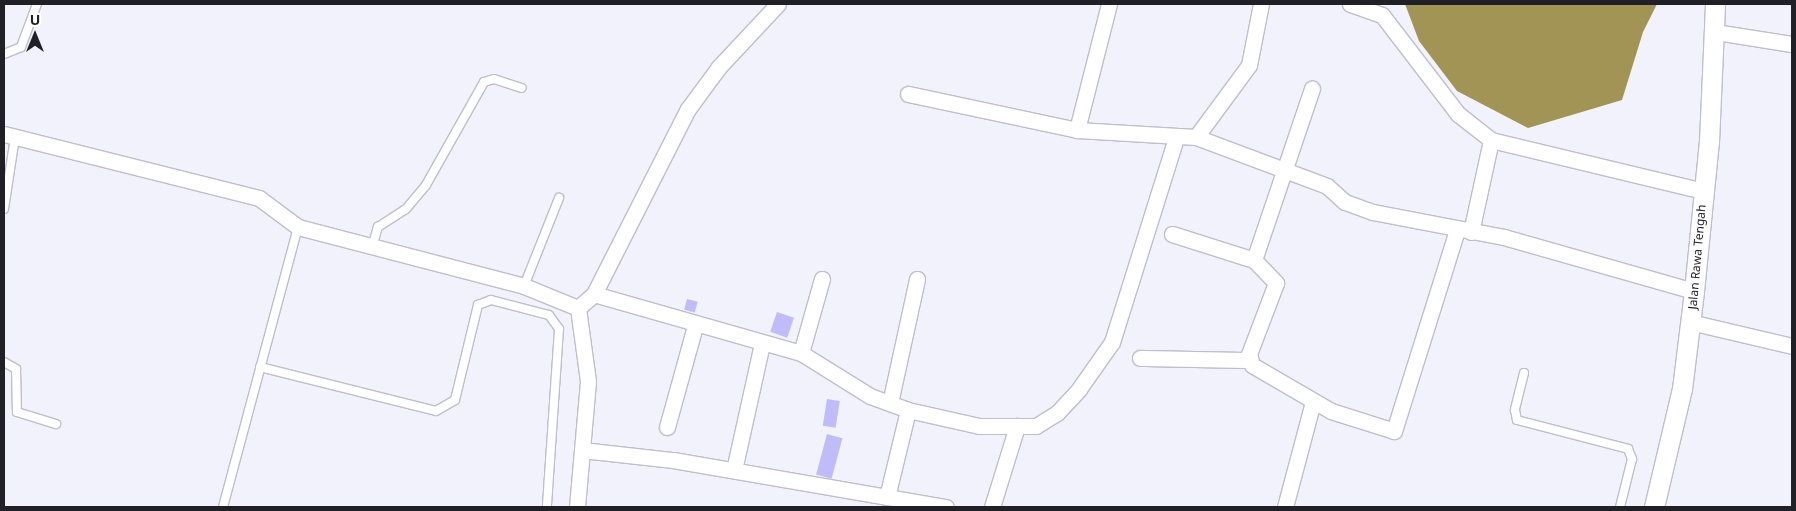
<!DOCTYPE html>
<style>
body{margin:0}
#map{position:relative;width:1796px;height:511px;overflow:hidden;background:#f2f2fc;font-family:"Noto Sans",sans-serif}
div>[style]{position:absolute}
[style*='--x']{left:calc(var(--x)*1px);top:calc(var(--y)*1px);width:calc(var(--w)*1px);rotate:calc(var(--a)*1deg)}
.water>*{inset:0;background:#a19455}
.building>*{inset:0;background:#bfbcf9;transform-origin:0 0}
.roads{filter:drop-shadow(1px 0 #bebece) drop-shadow(-1px 0 #bebece) drop-shadow(0 1px #bebece) drop-shadow(0 -1px #bebece)}
.service>*{height:8px;margin:-4px;padding:0 4px;transform-origin:4px;border-radius:4px;background:#fff}
.minor>*{height:15px;margin:-7.5px;padding:0 7.5px;transform-origin:7.5px;border-radius:7.5px;background:#fff}
.tertiary>*{height:19px;margin:-9.5px;padding:0 9.5px;transform-origin:9.5px;border-radius:9.5px;background:#fff}
span{translate:-50% -50%;white-space:nowrap;text-align:center;line-height:1.15;-webkit-text-stroke:4px #fff;paint-order:stroke}
.street-label{font-size:12px;color:#202026}
.frame{position:absolute;inset:0;border:5px solid #202026;pointer-events:none}
.north{position:absolute;left:10px;top:10px;width:50px;height:50px;-webkit-text-stroke:4px #fff;paint-order:stroke;rotate:0deg;font-size:14px;font-weight:700;line-height:20px;text-align:center;color:#202026}
.north::after{content:'';display:block;margin:auto;width:18px;height:22px;background:#202026;clip-path:polygon(50% 0,100% 100%,50% 72%,0 100%)}
</style>
<div id="map">
<div class="water">
<i style="clip-path:polygon(1405px 4px,1657px 4px,1643px 32px,1622px 100px,1528px 128px,1457px 91px,1419px 41px)"></i>
</div>
<div class="building">
<i style="left:687px;top:299px;width:11px;height:11px;rotate:15deg"></i>
<i style="left:777px;top:312px;width:18px;height:21px;rotate:19deg"></i>
<i style="left:827px;top:399px;width:13px;height:27px;rotate:9deg"></i>
<i style="left:827px;top:434px;width:16px;height:42px;rotate:15deg"></i>
</div>
<div class="roads">
<div class="service">
<i style="--x:4;--y:54;--w:18;--a:-22"></i>
<i style="--x:21;--y:47;--w:46;--a:-69.6"></i>
<i style="--x:4;--y:209;--w:73;--a:-81.3"></i>
<i style="--x:373;--y:244;--w:18;--a:-74"></i>
<i style="--x:378;--y:227;--w:33;--a:-33"></i>
<i style="--x:406;--y:209;--w:31;--a:-50"></i>
<i style="--x:426;--y:185;--w:118;--a:-60.6"></i>
<i style="--x:484;--y:82;--w:10;--a:-17"></i>
<i style="--x:494;--y:79;--w:29;--a:18"></i>
<i style="--x:524;--y:286;--w:95;--a:-68.3"></i>
<i style="--x:4;--y:362;--w:14;--a:30"></i>
<i style="--x:16;--y:369;--w:43;--a:88.7"></i>
<i style="--x:17;--y:412;--w:41;--a:17.1"></i>
<i style="--x:260;--y:367;--w:181;--a:14"></i>
<i style="--x:436;--y:411;--w:22;--a:-30"></i>
<i style="--x:455;--y:400;--w:98;--a:-76.4"></i>
<i style="--x:478;--y:305;--w:14;--a:-21"></i>
<i style="--x:491;--y:300;--w:60;--a:14.5"></i>
<i style="--x:549;--y:315;--w:17;--a:54"></i>
<i style="--x:559;--y:329;--w:178;--a:93.9"></i>
<i style="--x:1524;--y:373;--w:38;--a:104"></i>
<i style="--x:1515;--y:410;--w:10;--a:79"></i>
<i style="--x:1517;--y:420;--w:115;--a:14.6"></i>
<i style="--x:1628;--y:449;--w:11;--a:68"></i>
<i style="--x:1632;--y:459;--w:49;--a:104"></i>
<i style="--x:223;--y:507;--w:290;--a:-75"></i>
</div>
<div class="minor">
<i style="--x:1109;--y:4;--w:130;--a:104.3"></i>
<i style="--x:1077;--y:130;--w:119;--a:3.4"></i>
<i style="--x:1196;--y:137;--w:140;--a:20.5"></i>
<i style="--x:1327;--y:186;--w:24;--a:42"></i>
<i style="--x:1345;--y:202;--w:30;--a:20"></i>
<i style="--x:1373;--y:212;--w:133;--a:10.8"></i>
<i style="--x:1504;--y:237;--w:198;--a:15.9"></i>
<i style="--x:1350;--y:4;--w:34;--a:19"></i>
<i style="--x:1382;--y:15;--w:125;--a:52.5"></i>
<i style="--x:1458;--y:114;--w:42;--a:38.2"></i>
<i style="--x:1491;--y:140;--w:218;--a:13.5"></i>
<i style="--x:1716;--y:32;--w:77;--a:9"></i>
<i style="--x:908;--y:94;--w:173;--a:12"></i>
<i style="--x:4;--y:134;--w:263;--a:14.1"></i>
<i style="--x:259;--y:198;--w:49;--a:36.6"></i>
<i style="--x:298;--y:227;--w:234;--a:14.6"></i>
<i style="--x:524;--y:286;--w:58;--a:22.2"></i>
<i style="--x:578;--y:308;--w:21;--a:-41"></i>
<i style="--x:594;--y:294;--w:208;--a:-63.1"></i>
<i style="--x:688;--y:109;--w:52;--a:-53.6"></i>
<i style="--x:719;--y:67;--w:86;--a:-46.9"></i>
<i style="--x:1196;--y:137;--w:89;--a:-53.6"></i>
<i style="--x:1249;--y:65;--w:62;--a:-78.9"></i>
<i style="--x:1471;--y:232;--w:94;--a:-77.7"></i>
<i style="--x:1172;--y:234;--w:86;--a:17.6"></i>
<i style="--x:1254;--y:260;--w:32;--a:46"></i>
<i style="--x:1276;--y:283;--w:76;--a:110.8"></i>
<i style="--x:1249;--y:354;--w:11;--a:75"></i>
<i style="--x:1252;--y:365;--w:91;--a:30.2"></i>
<i style="--x:1331;--y:411;--w:66;--a:17.6"></i>
<i style="--x:1394;--y:431;--w:211;--a:-72.6"></i>
<i style="--x:1254;--y:260;--w:181;--a:-71.3"></i>
<i style="--x:594;--y:294;--w:215;--a:15.9"></i>
<i style="--x:801;--y:353;--w:81;--a:31.9"></i>
<i style="--x:870;--y:396;--w:40;--a:20.2"></i>
<i style="--x:908;--y:410;--w:73;--a:12.7"></i>
<i style="--x:979;--y:426;--w:57;--a:0"></i>
<i style="--x:1036;--y:426;--w:25;--a:-32"></i>
<i style="--x:1057;--y:413;--w:33;--a:-47"></i>
<i style="--x:1079;--y:389;--w:57;--a:-54.9"></i>
<i style="--x:1112;--y:342;--w:214;--a:-72.6"></i>
<i style="--x:1690;--y:322;--w:105;--a:13.2"></i>
<i style="--x:801;--y:353;--w:77;--a:-74.2"></i>
<i style="--x:1140;--y:358;--w:109;--a:1.1"></i>
<i style="--x:890;--y:403;--w:127;--a:-77.7"></i>
<i style="--x:667;--y:427;--w:105;--a:-74.5"></i>
<i style="--x:582;--y:450;--w:92;--a:6.3"></i>
<i style="--x:673;--y:460;--w:277;--a:9.8"></i>
<i style="--x:734;--y:470;--w:129;--a:-77.5"></i>
<i style="--x:887;--y:497;--w:89;--a:-76.4"></i>
<i style="--x:577;--y:507;--w:126;--a:-85"></i>
<i style="--x:588;--y:381;--w:74;--a:-97.8"></i>
<i style="--x:992;--y:507;--w:85;--a:-72.8"></i>
<i style="--x:1285;--y:507;--w:109;--a:-75.1"></i>
</div>
<div class="tertiary">
<i style="--x:1654;--y:507;--w:121;--a:-76.7"></i>
<i style="--x:1682;--y:389;--w:99;--a:-83"></i>
<i style="--x:1694;--y:291;--w:150;--a:-84.3"></i>
<i style="--x:1709;--y:142;--w:138;--a:-87.5"></i>
</div>
</div>
<div class="street-label">
<span style="left:1697px;top:257px;rotate:-85deg">Jalan Rawa Tengah</span>
</div>
<div class="frame"></div>
<div class="north">U</div>
</div>
